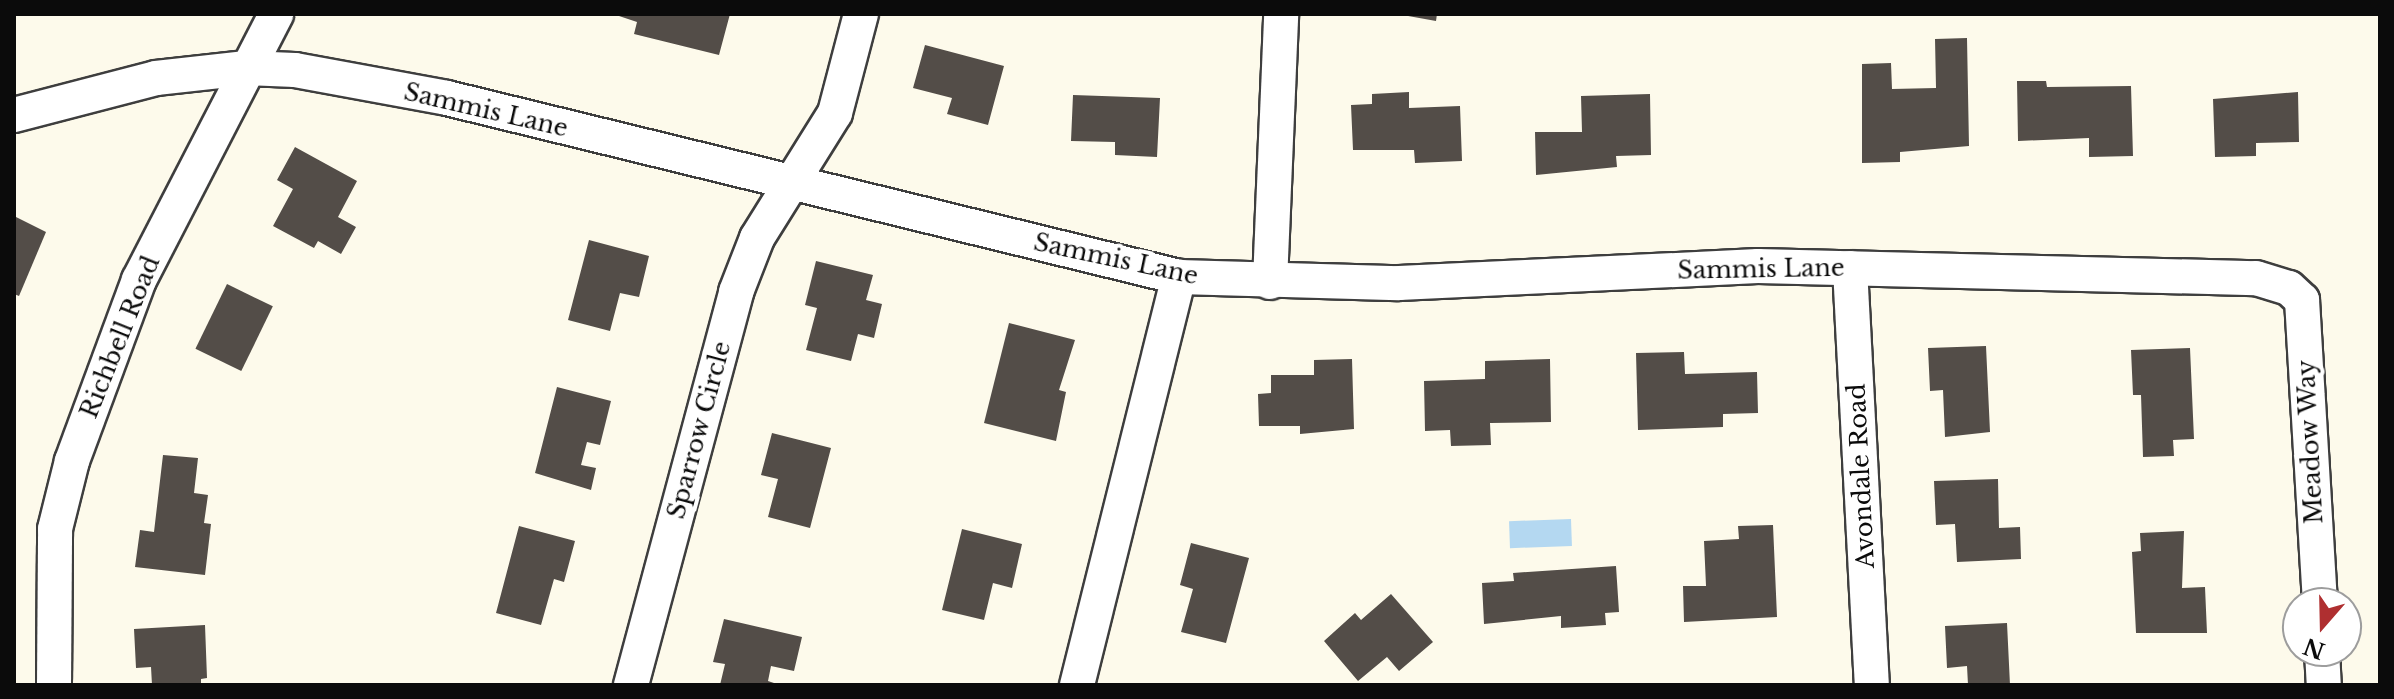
<!DOCTYPE html>
<style>
body{margin:0}
#map{position:relative;width:2394px;height:699px;overflow:hidden;background:#fdfaeb;font-family:"Libre Baskerville",serif}
div>[style]{position:absolute}
[style*='--x']{left:calc(var(--x)*1px);top:calc(var(--y)*1px);width:calc(var(--w)*1px);rotate:calc(var(--a)*1deg)}
.water>*{inset:0;background:#b4d8f1;transform-origin:0 0}
.building>*{inset:0;background:#534d48;transform-origin:0 0}
.roads{filter:drop-shadow(2px 0 #3e3e3e) drop-shadow(-2px 0 #3e3e3e) drop-shadow(0 2px #3e3e3e) drop-shadow(0 -2px #3e3e3e)}
.minor>*{height:34px;margin:-17px;padding:0 17px;transform-origin:17px;border-radius:17px;background:#fff}
span{translate:-50% -50%;white-space:nowrap;text-align:center;line-height:1.15;-webkit-text-stroke:8px #fff;paint-order:stroke}
.street-label{font-size:24px;color:#0b0b0b}
.frame{position:absolute;inset:0;border:16px solid #0b0b0b;pointer-events:none}
.north{position:absolute;left:2282px;top:587px;width:80px;height:80px;box-sizing:border-box;background:#fff;border:2px solid #9d9d9d;border-radius:50%;rotate:200deg;font-size:22px;font-weight:700;line-height:32px;text-align:center;color:#0b0b0b}
.north::after{content:'';display:block;margin:auto;width:28px;height:36px;background:#af2f30;clip-path:polygon(50% 0,100% 100%,50% 72%,0 100%)}
</style>
<div id="map">
<div class="water">
<i style="left:1571px;top:519px;width:27px;height:62px;rotate:88deg"></i>
</div>
<div class="building">
<i style="clip-path:polygon(613px 14px,730px 14px,719px 55px,634px 34px,637px 22px)"></i>
<i style="clip-path:polygon(1397px 14px,1437px 14px,1436px 21px)"></i>
<i style="clip-path:polygon(1967px 38px,1969px 146px,1900px 152px,1900px 162px,1862px 163px,1862px 64px,1891px 63px,1892px 89px,1936px 88px,1935px 39px)"></i>
<i style="clip-path:polygon(925px 45px,1004px 66px,988px 125px,947px 114px,952px 98px,913px 88px)"></i>
<i style="clip-path:polygon(2017px 81px,2046px 81px,2047px 87px,2131px 86px,2133px 156px,2089px 157px,2089px 138px,2018px 141px)"></i>
<i style="clip-path:polygon(1409px 92px,1409px 108px,1460px 106px,1462px 161px,1415px 163px,1414px 150px,1353px 150px,1351px 105px,1372px 104px,1372px 94px)"></i>
<i style="clip-path:polygon(2298px 92px,2299px 142px,2256px 143px,2256px 156px,2215px 157px,2213px 99px)"></i>
<i style="clip-path:polygon(1650px 94px,1651px 155px,1616px 156px,1617px 167px,1536px 175px,1535px 132px,1582px 132px,1581px 96px)"></i>
<i style="clip-path:polygon(1073px 95px,1160px 98px,1157px 157px,1115px 155px,1115px 142px,1071px 141px)"></i>
<i style="clip-path:polygon(295px 147px,357px 181px,338px 217px,356px 227px,341px 254px,318px 241px,314px 248px,273px 226px,293px 189px,277px 180px)"></i>
<i style="clip-path:polygon(14px 216px,46px 232px,19px 296px,14px 294px)"></i>
<i style="clip-path:polygon(589px 240px,649px 256px,639px 297px,620px 293px,610px 331px,568px 320px)"></i>
<i style="clip-path:polygon(816px 261px,873px 275px,866px 300px,882px 304px,874px 338px,858px 334px,851px 361px,806px 350px,817px 308px,805px 305px)"></i>
<i style="left:227px;top:284px;width:51px;height:72px;rotate:26deg"></i>
<i style="clip-path:polygon(1009px 323px,1075px 340px,1059px 390px,1066px 392px,1056px 441px,984px 423px)"></i>
<i style="clip-path:polygon(1986px 346px,1990px 432px,1945px 437px,1943px 390px,1930px 391px,1928px 348px)"></i>
<i style="clip-path:polygon(2190px 348px,2194px 439px,2173px 440px,2174px 456px,2143px 457px,2141px 395px,2133px 395px,2131px 350px)"></i>
<i style="clip-path:polygon(1684px 352px,1685px 374px,1757px 372px,1758px 413px,1723px 414px,1723px 427px,1638px 430px,1636px 353px)"></i>
<i style="clip-path:polygon(1352px 359px,1354px 429px,1300px 434px,1300px 426px,1259px 426px,1258px 394px,1271px 393px,1271px 375px,1314px 375px,1314px 360px)"></i>
<i style="clip-path:polygon(1550px 359px,1551px 422px,1490px 423px,1491px 445px,1451px 446px,1450px 430px,1425px 431px,1424px 381px,1485px 379px,1485px 361px)"></i>
<i style="clip-path:polygon(557px 387px,611px 401px,600px 445px,587px 442px,581px 465px,596px 468px,591px 490px,535px 473px)"></i>
<i style="clip-path:polygon(772px 433px,831px 448px,810px 528px,768px 517px,778px 479px,761px 475px)"></i>
<i style="clip-path:polygon(163px 455px,198px 458px,194px 493px,208px 495px,204px 523px,211px 524px,205px 575px,135px 567px,140px 530px,154px 532px)"></i>
<i style="clip-path:polygon(1998px 479px,1999px 528px,2020px 527px,2021px 559px,1957px 562px,1955px 524px,1936px 525px,1934px 481px)"></i>
<i style="clip-path:polygon(1773px 525px,1777px 617px,1684px 622px,1683px 586px,1706px 586px,1704px 541px,1739px 539px,1738px 526px)"></i>
<i style="clip-path:polygon(519px 526px,575px 541px,564px 582px,554px 579px,541px 625px,496px 613px)"></i>
<i style="clip-path:polygon(962px 529px,1022px 544px,1012px 588px,993px 583px,984px 620px,942px 610px)"></i>
<i style="clip-path:polygon(2184px 531px,2182px 588px,2205px 587px,2207px 633px,2136px 633px,2132px 552px,2141px 551px,2140px 533px)"></i>
<i style="clip-path:polygon(1191px 543px,1249px 558px,1226px 643px,1181px 632px,1193px 589px,1180px 585px)"></i>
<i style="clip-path:polygon(1616px 566px,1619px 612px,1605px 613px,1606px 625px,1561px 628px,1561px 616px,1484px 624px,1482px 583px,1514px 581px,1513px 573px)"></i>
<i style="clip-path:polygon(1391px 594px,1433px 642px,1399px 671px,1387px 657px,1358px 681px,1324px 641px,1355px 613px,1361px 620px)"></i>
<i style="clip-path:polygon(724px 619px,802px 637px,794px 671px,771px 666px,768px 681px,780px 685px,720px 685px,725px 664px,713px 662px)"></i>
<i style="clip-path:polygon(2007px 623px,2010px 685px,1968px 685px,1967px 666px,1947px 668px,1945px 626px)"></i>
<i style="clip-path:polygon(205px 625px,207px 678px,201px 679px,201px 685px,152px 685px,151px 667px,136px 668px,134px 629px)"></i>
</div>
<div class="roads">
<div class="minor">
<i style="--x:14;--y:115;--w:147;--a:-14.6"></i>
<i style="--x:156;--y:78;--w:91;--a:-6.3"></i>
<i style="--x:246;--y:68;--w:49;--a:2.3"></i>
<i style="--x:295;--y:70;--w:155;--a:10.4"></i>
<i style="--x:447;--y:98;--w:754;--a:13.74"></i>
<i style="--x:1179;--y:277;--w:220;--a:1.6"></i>
<i style="--x:1399;--y:283;--w:359;--a:-2.7"></i>
<i style="--x:1758;--y:266;--w:498;--a:1.4"></i>
<i style="--x:2256;--y:278;--w:34;--a:17"></i>
<i style="--x:2289;--y:288;--w:18;--a:43"></i>
<i style="--x:2302;--y:300;--w:304;--a:86.6"></i>
<i style="--x:1850;--y:268;--w:418;--a:87"></i>
<i style="--x:1270;--y:282;--w:268;--a:-87.6"></i>
<i style="--x:2322;--y:651;--w:34;--a:87"></i>
<i style="--x:54;--y:685;--w:156;--a:-89.6"></i>
<i style="--x:55;--y:529;--w:70;--a:-76"></i>
<i style="--x:72;--y:461;--w:193;--a:-69.7"></i>
<i style="--x:139;--y:280;--w:299;--a:-62.7"></i>
<i style="--x:631;--y:685;--w:407;--a:-75"></i>
<i style="--x:736;--y:292;--w:58;--a:-68.7"></i>
<i style="--x:757;--y:238;--w:147;--a:-58"></i>
<i style="--x:835;--y:113;--w:102;--a:-75.3"></i>
<i style="--x:1077;--y:685;--w:421;--a:-76"></i>
</div>
</div>
<div class="street-label">
<span style="left:486px;top:110px;rotate:13deg">Sammis Lane</span>
<span style="left:1116px;top:259px;rotate:12deg">Sammis Lane</span>
<span style="left:1761px;top:269px;rotate:-1deg">Sammis Lane</span>
<span style="left:120px;top:337px;rotate:-68deg">Richbell Road</span>
<span style="left:699px;top:430px;rotate:-75deg">Sparrow Circle</span>
<span style="left:2310px;top:442px;rotate:-93deg">Meadow Way</span>
<span style="left:1861px;top:476px;rotate:-93deg">Avondale Road</span>
</div>
<div class="frame"></div>
<div class="north">N</div>
</div>
